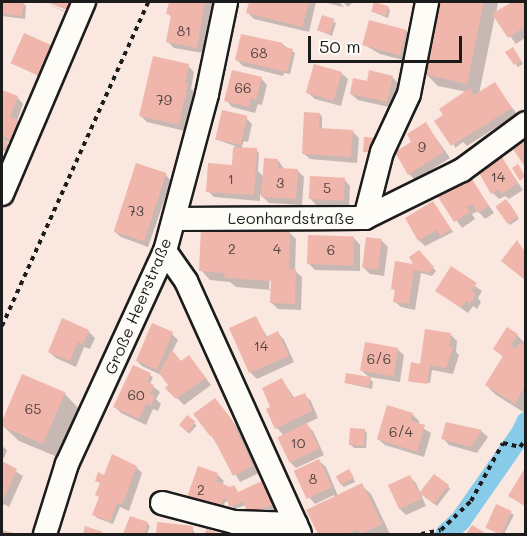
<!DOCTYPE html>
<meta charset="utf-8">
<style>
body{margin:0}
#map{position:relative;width:527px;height:536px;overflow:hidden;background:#f9e7e0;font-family:Mali,sans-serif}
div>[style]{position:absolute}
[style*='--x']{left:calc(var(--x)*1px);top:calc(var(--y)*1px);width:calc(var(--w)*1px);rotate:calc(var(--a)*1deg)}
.shadow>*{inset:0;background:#0003;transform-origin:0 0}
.canal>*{height:21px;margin:-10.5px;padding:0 10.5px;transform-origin:10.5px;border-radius:10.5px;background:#88cbe9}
.building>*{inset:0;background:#f0b6ab;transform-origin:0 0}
.path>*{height:4px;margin-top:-2px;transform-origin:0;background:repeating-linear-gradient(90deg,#1c1c1c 0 4.5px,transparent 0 9px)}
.roads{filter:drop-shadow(2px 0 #1c1c1c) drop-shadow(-2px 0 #1c1c1c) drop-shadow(0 2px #1c1c1c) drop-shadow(0 -2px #1c1c1c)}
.minor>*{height:22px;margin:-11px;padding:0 11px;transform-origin:11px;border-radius:11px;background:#fdfcf7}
span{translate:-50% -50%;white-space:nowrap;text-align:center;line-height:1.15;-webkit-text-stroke:4.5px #fdfcf7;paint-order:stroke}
.number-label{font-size:14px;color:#514240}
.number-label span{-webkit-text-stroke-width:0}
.street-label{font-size:16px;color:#1c1c1c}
.frame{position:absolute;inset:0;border:3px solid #1c1c1c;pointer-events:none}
.scale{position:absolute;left:308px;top:36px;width:154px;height:27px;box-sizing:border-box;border:3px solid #1c1c1c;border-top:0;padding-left:8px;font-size:18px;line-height:21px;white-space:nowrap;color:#1c1c1c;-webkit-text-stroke:4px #fdfcf7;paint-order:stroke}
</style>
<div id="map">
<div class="shadow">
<i style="clip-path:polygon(2px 2px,23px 3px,26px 6px,25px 19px,2px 16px)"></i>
<i style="clip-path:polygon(44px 2px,73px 15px,74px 12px,51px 2px,79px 2px,73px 16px)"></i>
<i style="clip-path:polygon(170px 2px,213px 2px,203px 53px,174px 48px,168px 42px,172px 18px,168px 13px)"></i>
<i style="clip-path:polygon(250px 2px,316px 2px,309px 32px,254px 19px,247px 12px)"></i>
<i style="clip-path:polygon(323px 2px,339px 2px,344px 7px)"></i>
<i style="clip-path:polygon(343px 2px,353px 2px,348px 7px)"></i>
<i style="clip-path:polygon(440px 2px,498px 2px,496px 14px,514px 2px,526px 2px,526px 37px,516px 44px,495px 16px,479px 94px,494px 84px,517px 114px,467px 146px,463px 142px,455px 148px,445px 116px,467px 92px,438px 86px,426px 74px)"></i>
<i style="clip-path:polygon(388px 7px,390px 10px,388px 18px,373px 12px)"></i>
<i style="clip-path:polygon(323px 17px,336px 23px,332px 36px,318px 30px)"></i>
<i style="clip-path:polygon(406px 31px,412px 38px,407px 61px,380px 54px,363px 44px)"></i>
<i style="clip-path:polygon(282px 44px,295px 53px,290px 74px,284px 73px,283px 76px,243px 66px,237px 60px)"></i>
<i style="clip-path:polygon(50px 46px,57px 53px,41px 77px,12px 63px)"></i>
<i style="clip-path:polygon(516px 52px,523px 64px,518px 67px,507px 53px)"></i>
<i style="clip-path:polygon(188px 66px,194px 72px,191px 89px,194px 91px,185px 131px,147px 122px,141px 116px)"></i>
<i style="clip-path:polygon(341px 73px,348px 79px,341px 106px,315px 99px,308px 93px)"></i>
<i style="clip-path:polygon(392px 77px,399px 84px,393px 108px,358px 100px,351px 94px,368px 83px)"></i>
<i style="clip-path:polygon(261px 78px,267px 85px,262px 105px,258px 104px,255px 113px,232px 107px,226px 100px)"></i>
<i style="clip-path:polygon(2px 91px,17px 97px,23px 104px,17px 121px,24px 128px,17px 145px,3px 140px,10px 146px,7px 152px,2px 150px)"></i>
<i style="clip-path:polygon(320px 114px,322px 117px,322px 129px,352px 131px,359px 138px,357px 163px,310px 159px,303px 153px)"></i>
<i style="clip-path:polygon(246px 118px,252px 124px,248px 142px,244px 141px,241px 149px,256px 150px,259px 153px,258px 171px,264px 177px,278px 160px,284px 169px,297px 170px,304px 177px,302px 205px,269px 203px,260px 194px,260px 201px,214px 197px,208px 191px,233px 166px,235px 146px,215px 139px)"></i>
<i style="clip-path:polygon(426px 124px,450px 158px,415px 180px,409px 174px,413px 142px)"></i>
<i style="clip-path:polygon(502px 159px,523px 190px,509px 199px,505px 196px,499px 199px,493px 193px)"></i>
<i style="clip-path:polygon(165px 174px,171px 181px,148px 247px,121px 237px,114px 231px)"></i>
<i style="clip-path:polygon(470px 178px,494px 213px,485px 219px,478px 211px,472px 214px,475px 219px,462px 228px,440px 197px)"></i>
<i style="clip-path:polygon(344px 179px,350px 186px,349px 207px,316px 205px,310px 198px)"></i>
<i style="clip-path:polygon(433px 202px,453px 232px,425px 246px,419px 240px)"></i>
<i style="clip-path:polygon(509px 203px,519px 219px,510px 225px,497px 207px)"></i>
<i style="clip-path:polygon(evenodd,290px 233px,296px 239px,295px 271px,302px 277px,301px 310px,278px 309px,271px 302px,272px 290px,236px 287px,230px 282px,210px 280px,201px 270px,290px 233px,270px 272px,272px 275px,272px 289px,269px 289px,270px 272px)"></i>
<i style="clip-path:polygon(354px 238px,360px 245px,360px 271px,315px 270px,308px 263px)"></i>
<i style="clip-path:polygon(381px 240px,388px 247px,384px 276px,370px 274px,364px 268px)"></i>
<i style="clip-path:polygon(419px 252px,436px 271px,432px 276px,421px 273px,415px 310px,401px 307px,394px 301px,396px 292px,393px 288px,415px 266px)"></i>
<i style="clip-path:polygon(451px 269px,482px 291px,478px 298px,481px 302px,477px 309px,473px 306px,468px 313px,437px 291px)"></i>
<i style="clip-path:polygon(256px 318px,268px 338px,278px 333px,284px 340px,294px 362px,257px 379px,251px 373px,231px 329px)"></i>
<i style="clip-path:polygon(88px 331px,95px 338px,90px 349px,84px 347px,76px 367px,56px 358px,49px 352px)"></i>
<i style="clip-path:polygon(172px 334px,178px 340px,172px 352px,181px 363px,201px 372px,211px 385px,184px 405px,167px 388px,170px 385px,163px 376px,142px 366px,136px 360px)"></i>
<i style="clip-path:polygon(451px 335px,457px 341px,456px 352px,459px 355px,453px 374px,432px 370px,430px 383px,411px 382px)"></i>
<i style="clip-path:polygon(517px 335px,526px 344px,525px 413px,496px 395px,486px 385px,504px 358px,495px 349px)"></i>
<i style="clip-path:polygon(397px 349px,404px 355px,400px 382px,369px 377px,362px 371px)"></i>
<i style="clip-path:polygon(150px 375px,153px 377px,150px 384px,160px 392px,156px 399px,161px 404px,158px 411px,153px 409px,146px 425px,121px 413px,115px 407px)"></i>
<i style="clip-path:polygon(370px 379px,373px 382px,372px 389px,346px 383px)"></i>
<i style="clip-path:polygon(282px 380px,295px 399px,304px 395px,311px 401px,318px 418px,305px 424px,313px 431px,324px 455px,296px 468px,290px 462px,284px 436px,277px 428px,268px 410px,272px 408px)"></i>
<i style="clip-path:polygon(64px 393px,79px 409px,60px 458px,19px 441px,3px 426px)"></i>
<i style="clip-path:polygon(221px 406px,237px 427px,259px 473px,240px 482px,211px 435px)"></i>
<i style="clip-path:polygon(388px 407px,413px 415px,419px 421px,418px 425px,431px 433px,424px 457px,385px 445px,378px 439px)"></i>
<i style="left:187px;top:417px;width:13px;height:11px;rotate:42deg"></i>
<i style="clip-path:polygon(364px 430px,367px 433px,366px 448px,354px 448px,351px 445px)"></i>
<i style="clip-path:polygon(481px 431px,488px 437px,477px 453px,449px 445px,443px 438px)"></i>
<i style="clip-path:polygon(2px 446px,7px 450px,4px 458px,2px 457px)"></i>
<i style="clip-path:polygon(319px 461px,326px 467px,338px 496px,361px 485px,371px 494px,390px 534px,320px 534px,308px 511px,335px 498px,334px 495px,315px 504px,309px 497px)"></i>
<i style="clip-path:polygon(2px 463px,23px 476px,9px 507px,4px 504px,2px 509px)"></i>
<i style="clip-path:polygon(136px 467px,142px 473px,129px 511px,120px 507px,113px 524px,97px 518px,94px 515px,100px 498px,101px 485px,97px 480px)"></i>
<i style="clip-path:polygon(526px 471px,526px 507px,510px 495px)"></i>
<i style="clip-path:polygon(351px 473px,355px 482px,344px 487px,341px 484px)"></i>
<i style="clip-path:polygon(218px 475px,224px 481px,222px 485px,238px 493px,262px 483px,268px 489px,278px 511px,257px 521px,246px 505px,234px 509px,229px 501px,225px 502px,223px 509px,194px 506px)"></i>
<i style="clip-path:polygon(410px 477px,416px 483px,426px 506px,406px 515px,400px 509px)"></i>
<i style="clip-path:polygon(448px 486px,450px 489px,437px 506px,421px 493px)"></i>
<i style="clip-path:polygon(511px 513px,514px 515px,504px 534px,499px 534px,486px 527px)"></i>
<i style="clip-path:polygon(147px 523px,150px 526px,147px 534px,125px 534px)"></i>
<i style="clip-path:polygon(159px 524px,192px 527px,195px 534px,158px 534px)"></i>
</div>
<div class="canal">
<i style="--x:445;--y:534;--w:21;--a:-43"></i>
<i style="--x:460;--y:520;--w:108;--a:-55.1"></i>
<i style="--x:522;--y:431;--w:10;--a:-66"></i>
</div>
<div class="building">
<i style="clip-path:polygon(2px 2px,24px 2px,22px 16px,2px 14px)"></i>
<i style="clip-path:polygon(47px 2px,71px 2px,67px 10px)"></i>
<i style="clip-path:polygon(169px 2px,205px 2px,197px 48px,166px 42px,171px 15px,166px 14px)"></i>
<i style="clip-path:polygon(249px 2px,309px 2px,302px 27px,246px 13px)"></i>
<i style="left:374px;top:2px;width:15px;height:10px;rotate:16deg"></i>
<i style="clip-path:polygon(438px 2px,484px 2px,467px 84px,424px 74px)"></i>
<i style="clip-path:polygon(512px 2px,525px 2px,525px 27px,508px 38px,492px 14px)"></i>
<i style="left:322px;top:15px;width:13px;height:16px;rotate:18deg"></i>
<i style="left:369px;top:20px;width:39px;height:26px;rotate:15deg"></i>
<i style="left:24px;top:33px;width:30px;height:33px;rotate:24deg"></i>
<i style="clip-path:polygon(241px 34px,283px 43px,282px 46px,293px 49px,287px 72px,235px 60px)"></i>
<i style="clip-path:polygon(513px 47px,521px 61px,514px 65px,505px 52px)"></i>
<i style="clip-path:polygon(153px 56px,189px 64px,185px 83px,188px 84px,179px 125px,139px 116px)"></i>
<i style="left:314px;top:64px;width:29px;height:30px;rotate:16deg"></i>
<i style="clip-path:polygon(232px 70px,262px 77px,256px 100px,251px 98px,249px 107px,224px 101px)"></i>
<i style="clip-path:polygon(369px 70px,393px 76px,387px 102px,350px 94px,353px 78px,367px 81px)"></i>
<i style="clip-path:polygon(495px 82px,512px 108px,451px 146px,434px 121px,443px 115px,439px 109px,470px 88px,474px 95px)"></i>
<i style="clip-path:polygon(2px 90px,18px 96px,10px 117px,18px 120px,11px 140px,2px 136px)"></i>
<i style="left:222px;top:110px;width:26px;height:30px;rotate:13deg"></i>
<i style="clip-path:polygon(304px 112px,320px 113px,319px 128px,353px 130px,351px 157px,302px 154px)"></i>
<i style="clip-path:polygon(426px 122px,444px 152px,408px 175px,395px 152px,411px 142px,407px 134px)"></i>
<i style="left:364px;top:137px;width:15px;height:15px;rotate:4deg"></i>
<i style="clip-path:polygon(2px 140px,8px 142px,5px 150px,2px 149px)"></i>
<i style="clip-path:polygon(525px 141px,525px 167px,513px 149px)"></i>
<i style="clip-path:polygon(233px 147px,257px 148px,254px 195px,206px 192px,208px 163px,232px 165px)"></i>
<i style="clip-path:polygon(502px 157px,518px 183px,501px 194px,499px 189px,491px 194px,478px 171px)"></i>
<i style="clip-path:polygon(264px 158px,278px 159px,278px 168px,298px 169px,296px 199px,261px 197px)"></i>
<i style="left:136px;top:163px;width:32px;height:72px;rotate:18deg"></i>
<i style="clip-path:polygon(518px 164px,525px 176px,520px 181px,512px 168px)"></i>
<i style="left:310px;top:176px;width:35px;height:23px;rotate:3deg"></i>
<i style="clip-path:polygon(470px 176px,489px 206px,478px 213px,472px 204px,467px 207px,470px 212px,454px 222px,438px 197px)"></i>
<i style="left:506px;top:199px;width:21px;height:13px;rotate:55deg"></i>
<i style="clip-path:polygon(433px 201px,451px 229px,441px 236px,436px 230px,418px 241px,405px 218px)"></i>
<i style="clip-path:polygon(201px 227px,290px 231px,289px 269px,296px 269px,295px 304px,270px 303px,271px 281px,225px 278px,224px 273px,199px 271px)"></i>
<i style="left:308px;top:235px;width:46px;height:29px;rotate:2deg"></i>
<i style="left:366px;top:237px;width:16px;height:31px;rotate:7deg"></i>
<i style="clip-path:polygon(517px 240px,525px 252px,525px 280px,501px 261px)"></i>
<i style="clip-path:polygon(419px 250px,434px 267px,429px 273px,414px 270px,409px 304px,393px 302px,395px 290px,391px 289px,395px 261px,413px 264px,409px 257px)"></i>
<i style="clip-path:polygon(451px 266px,477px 283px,471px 291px,476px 294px,470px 304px,466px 301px,461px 308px,435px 291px)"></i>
<i style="clip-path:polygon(256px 316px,266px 337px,278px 331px,289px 356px,249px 373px,229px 328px)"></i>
<i style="clip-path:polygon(62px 318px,89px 330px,83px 344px,78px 342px,70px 361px,48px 352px)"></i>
<i style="left:152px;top:323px;width:23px;height:41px;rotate:23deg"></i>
<i style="clip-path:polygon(507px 327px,518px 334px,511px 345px,515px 349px,521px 342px,525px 346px,525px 386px,515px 404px,485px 385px,503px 356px,493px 349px)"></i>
<i style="clip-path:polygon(425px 329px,451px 333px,449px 347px,453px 347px,446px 368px,430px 365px,427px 384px,408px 381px,411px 362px,420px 364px)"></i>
<i style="left:365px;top:342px;width:34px;height:29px;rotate:10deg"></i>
<i style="clip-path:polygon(172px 350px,181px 361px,189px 355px,206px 378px,176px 399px,165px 388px,168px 385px,159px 373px)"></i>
<i style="clip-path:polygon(133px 365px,151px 373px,147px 381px,154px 385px,150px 394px,155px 396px,151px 406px,146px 404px,139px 419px,113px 407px)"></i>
<i style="left:346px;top:373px;width:25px;height:10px;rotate:9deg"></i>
<i style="left:22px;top:374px;width:47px;height:56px;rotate:23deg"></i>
<i style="clip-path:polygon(282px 378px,292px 398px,305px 393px,312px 411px,275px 429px,266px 409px,270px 407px,262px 388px)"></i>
<i style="clip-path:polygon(215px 398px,232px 420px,253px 466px,233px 476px,212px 435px,210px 436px,193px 414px)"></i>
<i style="clip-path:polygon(387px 405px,413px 413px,411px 421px,425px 425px,417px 452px,377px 439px)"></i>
<i style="left:187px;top:415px;width:11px;height:13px;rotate:38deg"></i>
<i style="clip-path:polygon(446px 422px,482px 430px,471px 447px,441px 439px)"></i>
<i style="left:307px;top:423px;width:28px;height:33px;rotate:64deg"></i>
<i style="left:350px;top:428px;width:15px;height:17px;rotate:4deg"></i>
<i style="clip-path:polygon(112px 454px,137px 466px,122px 505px,117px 503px,110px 522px,92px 515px,99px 497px,95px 495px,100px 483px,95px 481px,98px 472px,104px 475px)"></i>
<i style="left:319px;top:459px;width:31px;height:28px;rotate:65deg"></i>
<i style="clip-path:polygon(2px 461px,17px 469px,2px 503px)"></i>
<i style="clip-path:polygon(198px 466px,218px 473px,216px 481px,230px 487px,234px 485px,238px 492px,262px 481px,273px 504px,249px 515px,243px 502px,229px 507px,227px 499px,223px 499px,221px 507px,186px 500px)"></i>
<i style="clip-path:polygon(525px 468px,525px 506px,508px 496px)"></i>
<i style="left:349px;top:469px;width:10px;height:15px;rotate:61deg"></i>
<i style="clip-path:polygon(434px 474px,449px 485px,434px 504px,419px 493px,421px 499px,399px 509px,388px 485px,410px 475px,419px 493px)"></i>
<i style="clip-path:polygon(362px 483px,382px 524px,361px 534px,358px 529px,347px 534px,318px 534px,306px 510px)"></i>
<i style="left:496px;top:504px;width:17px;height:26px;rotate:24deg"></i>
<i style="clip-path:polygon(130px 516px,148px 522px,144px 534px,123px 534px)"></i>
<i style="clip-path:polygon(157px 522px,193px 526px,192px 534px,156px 534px)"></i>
<i style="clip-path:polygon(472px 525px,487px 534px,466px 534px)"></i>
<i style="clip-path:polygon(85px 526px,103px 532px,102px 534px,83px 534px)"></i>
<i style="clip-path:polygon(206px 529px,221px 534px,205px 534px)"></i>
<i style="clip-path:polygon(2px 530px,17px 534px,2px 534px)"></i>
</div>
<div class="path">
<i style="--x:2;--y:326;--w:355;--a:-65.7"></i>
<i style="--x:421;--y:534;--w:20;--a:-11"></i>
<i style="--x:441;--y:530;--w:42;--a:-44"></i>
<i style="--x:471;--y:501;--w:66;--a:-61.1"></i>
<i style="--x:503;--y:443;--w:17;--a:13"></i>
<i style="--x:520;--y:447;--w:10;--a:-53"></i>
</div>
<div class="roads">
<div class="minor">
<i style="--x:2;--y:194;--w:209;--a:-66.9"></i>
<i style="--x:365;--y:218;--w:68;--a:-75.6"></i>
<i style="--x:382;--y:152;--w:64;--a:-65"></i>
<i style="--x:409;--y:94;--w:94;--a:-78.9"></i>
<i style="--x:174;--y:219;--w:191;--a:-0.3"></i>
<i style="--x:365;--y:218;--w:108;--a:-26.3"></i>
<i style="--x:462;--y:170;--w:79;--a:-36.3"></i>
<i style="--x:165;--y:251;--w:37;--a:55"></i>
<i style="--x:186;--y:281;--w:277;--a:65.7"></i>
<i style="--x:162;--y:503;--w:74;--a:14.8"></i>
<i style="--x:234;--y:522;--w:62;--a:1.8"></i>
<i style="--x:45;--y:534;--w:73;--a:-72.6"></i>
<i style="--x:67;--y:464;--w:234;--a:-65.3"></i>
<i style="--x:165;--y:251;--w:163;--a:-75"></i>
<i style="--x:207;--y:94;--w:94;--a:-78.3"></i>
</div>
</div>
<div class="number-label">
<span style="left:184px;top:31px">81</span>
<span style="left:259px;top:53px">68</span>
<span style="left:243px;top:88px">66</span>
<span style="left:164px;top:100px">79</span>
<span style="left:422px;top:147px">9</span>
<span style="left:498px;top:177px">14</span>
<span style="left:231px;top:179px">1</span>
<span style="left:280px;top:183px">3</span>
<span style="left:327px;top:188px">5</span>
<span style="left:136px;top:211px">73</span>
<span style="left:232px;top:249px">2</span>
<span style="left:277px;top:249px">4</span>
<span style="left:331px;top:250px">6</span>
<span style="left:261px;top:346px">14</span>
<span style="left:379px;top:359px">6/6</span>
<span style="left:136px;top:395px">60</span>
<span style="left:33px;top:409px">65</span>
<span style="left:401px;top:432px">6/4</span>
<span style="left:298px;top:443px">10</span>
<span style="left:313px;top:479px">8</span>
<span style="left:201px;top:490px">2</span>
</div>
<div class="street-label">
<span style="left:291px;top:218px">Leonhardstraße</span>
<span style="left:138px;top:306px;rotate:-67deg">Große Heerstraße</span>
</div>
<div class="frame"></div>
<div class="scale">50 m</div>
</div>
